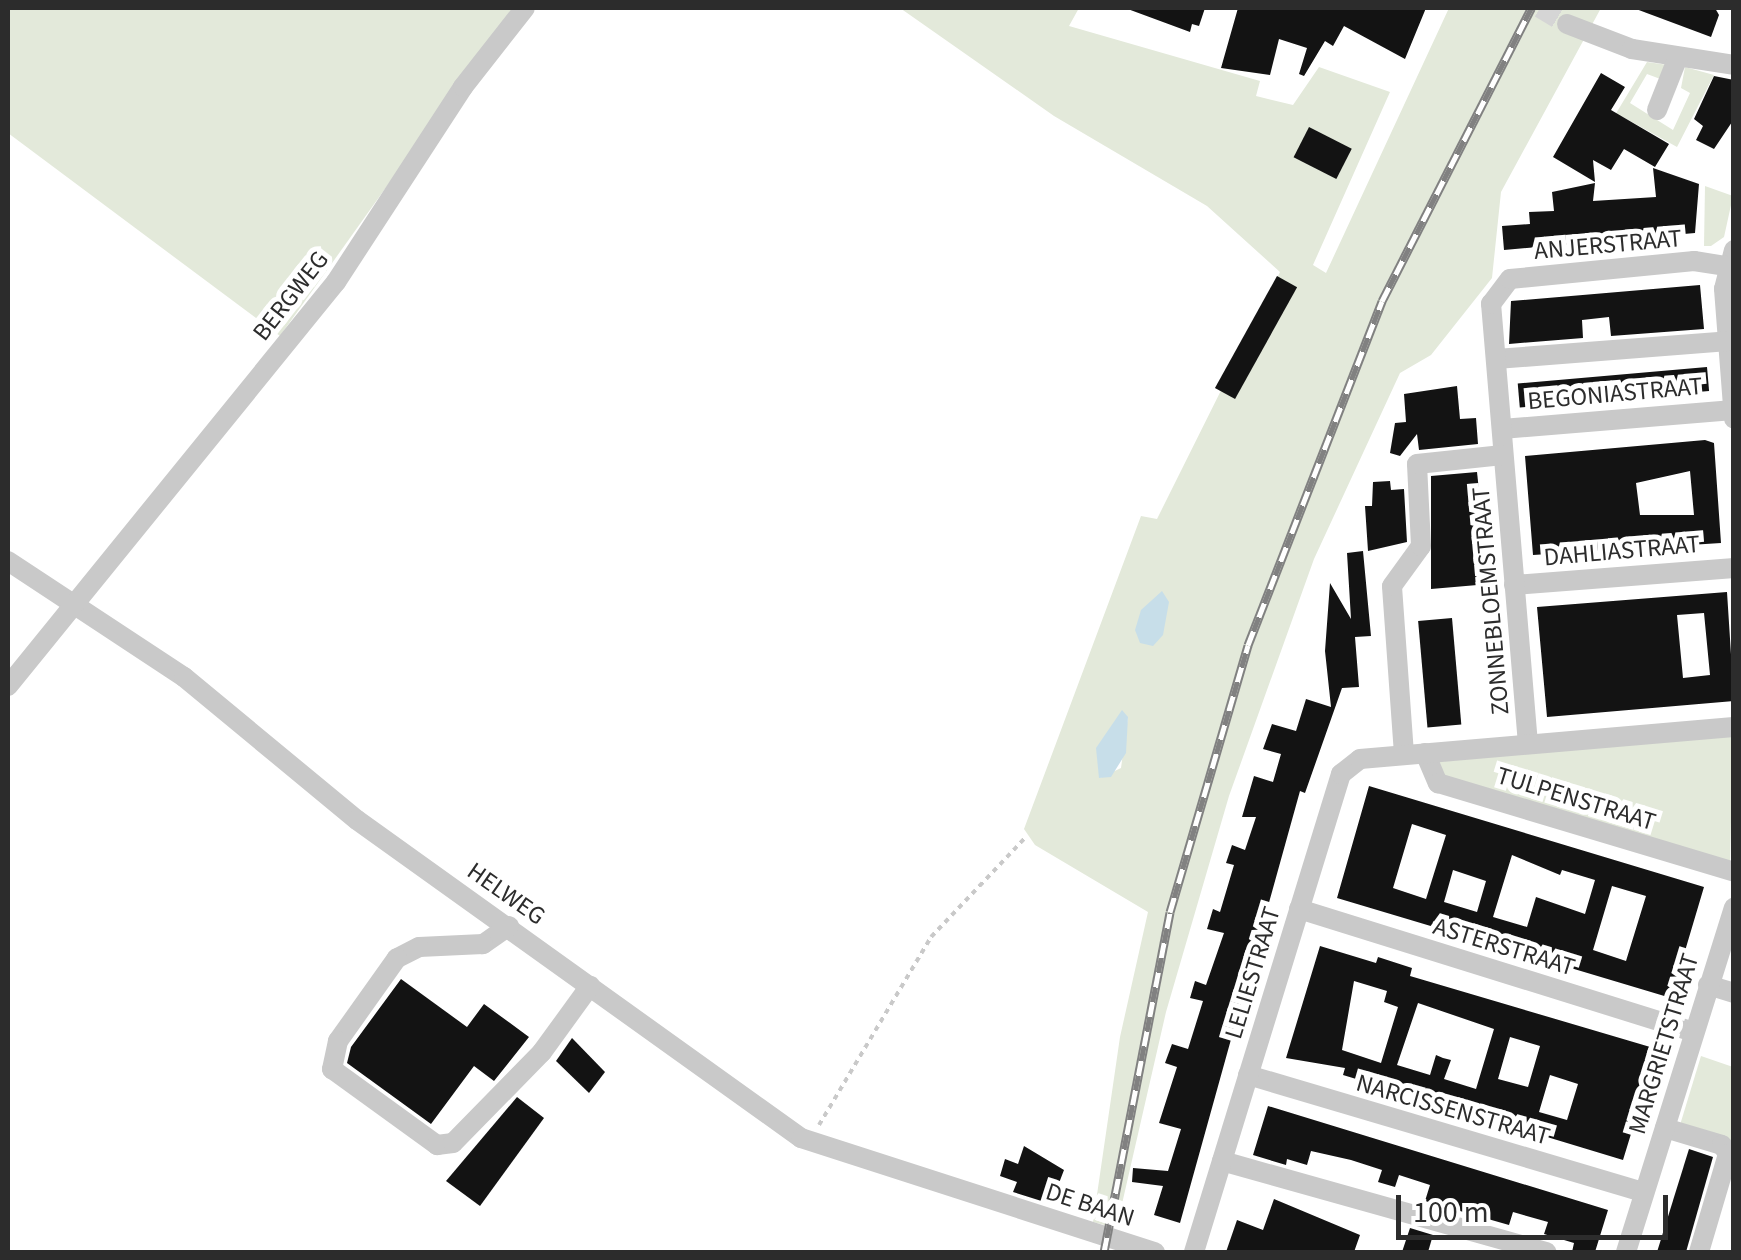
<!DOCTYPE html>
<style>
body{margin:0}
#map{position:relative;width:1741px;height:1260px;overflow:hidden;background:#fff;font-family:"Source Sans 3",sans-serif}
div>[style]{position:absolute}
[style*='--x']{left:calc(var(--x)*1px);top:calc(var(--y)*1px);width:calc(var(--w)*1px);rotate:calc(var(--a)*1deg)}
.green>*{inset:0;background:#e3e9da}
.water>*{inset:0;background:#c7dee9}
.building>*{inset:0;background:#131313;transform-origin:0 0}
.minor-tunnel>*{height:20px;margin-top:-10px;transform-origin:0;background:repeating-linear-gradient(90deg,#d5d5d5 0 20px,transparent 0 30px)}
.path>*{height:4px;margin-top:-2px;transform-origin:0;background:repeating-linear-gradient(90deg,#c9c9c9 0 5px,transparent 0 10px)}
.minor>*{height:20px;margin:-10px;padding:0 10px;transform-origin:10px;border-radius:10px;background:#c9c9c9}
.rail>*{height:9px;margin-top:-4.5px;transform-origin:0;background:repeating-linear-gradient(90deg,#fff 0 15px,#818181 0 30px);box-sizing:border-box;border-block:2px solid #818181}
span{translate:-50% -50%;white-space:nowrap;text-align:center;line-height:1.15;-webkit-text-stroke:10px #fff;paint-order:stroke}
.street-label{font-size:25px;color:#2c2c2c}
.frame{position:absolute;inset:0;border:10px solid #2c2c2c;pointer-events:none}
.scale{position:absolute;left:1396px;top:1195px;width:272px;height:45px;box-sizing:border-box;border:5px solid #2c2c2c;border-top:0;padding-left:12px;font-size:30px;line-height:35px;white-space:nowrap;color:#2c2c2c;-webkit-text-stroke:8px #fff;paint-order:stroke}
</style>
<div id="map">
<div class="green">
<i style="clip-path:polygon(8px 8px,514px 8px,280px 336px,8px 133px)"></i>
<i style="clip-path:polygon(evenodd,900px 8px,1079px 8px,1069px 26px,1260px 81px,1256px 96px,1293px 105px,1319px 67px,1390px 92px,1313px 265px,1326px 273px,1449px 8px,1601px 8px,1501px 192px,1492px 278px,1431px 355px,1400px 373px,1314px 559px,1229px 796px,1166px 1012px,1119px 1217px,1108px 1226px,1093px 1222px,1120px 1037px,1148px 912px,1035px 845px,1024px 829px,1141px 516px,1157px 519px,1280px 272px,1207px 206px,1054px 116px,900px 8px,1128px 717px,1121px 768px,1100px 778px,1128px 717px)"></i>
<i style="clip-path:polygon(1647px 62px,1668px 65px,1663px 80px,1647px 74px,1630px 103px,1673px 130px,1690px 93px,1681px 88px,1685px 67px,1714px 75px,1677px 147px,1621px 116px,1606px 130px)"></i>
<i style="clip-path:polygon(1705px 186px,1733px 196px,1724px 237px,1711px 246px,1704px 246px)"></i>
<i style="clip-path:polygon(1733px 735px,1730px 864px,1449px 781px,1435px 762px)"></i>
<i style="clip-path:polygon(1701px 1056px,1733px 1067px,1733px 1143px,1680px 1125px)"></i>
</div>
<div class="water">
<i style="clip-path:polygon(1162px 591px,1169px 602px,1163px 635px,1153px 646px,1140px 643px,1135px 630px,1141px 610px)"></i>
<i style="clip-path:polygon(1122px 710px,1128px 717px,1126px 753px,1111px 777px,1099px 778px,1096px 748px)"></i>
</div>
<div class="building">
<i style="clip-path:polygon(1125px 8px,1205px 8px,1199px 26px,1192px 24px,1190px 32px)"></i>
<i style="clip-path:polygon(1238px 8px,1426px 8px,1405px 59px,1344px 26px,1333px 46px,1325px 41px,1304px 76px,1299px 74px,1307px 48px,1279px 39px,1270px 75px,1221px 68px)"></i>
<i style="clip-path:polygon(1715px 8px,1719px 15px,1711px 37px,1636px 9px)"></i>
<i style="clip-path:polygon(1601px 73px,1625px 87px,1611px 110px,1669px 144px,1655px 167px,1624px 149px,1611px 170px,1593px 160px,1595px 182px,1553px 157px)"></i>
<i style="clip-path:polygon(1714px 76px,1734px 80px,1734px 119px,1714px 149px,1696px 140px,1703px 126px,1694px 119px)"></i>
<i style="left:1309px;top:127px;width:48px;height:34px;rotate:27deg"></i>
<i style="clip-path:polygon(1653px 168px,1699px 184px,1695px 233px,1504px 250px,1502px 226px,1530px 224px,1529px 212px,1554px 211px,1552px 192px,1595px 183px,1593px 201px,1656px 197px)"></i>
<i style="left:1277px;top:276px;width:23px;height:128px;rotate:29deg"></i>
<i style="clip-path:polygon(1700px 285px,1704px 329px,1611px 336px,1609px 317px,1582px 320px,1583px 338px,1509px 344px,1511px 301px)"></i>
<i style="left:1707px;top:367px;width:24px;height:190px;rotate:85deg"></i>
<i style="clip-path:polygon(1457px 386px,1460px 419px,1476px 418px,1478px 444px,1419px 450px,1417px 434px,1400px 456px,1390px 453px,1395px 423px,1406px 422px,1404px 394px)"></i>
<i style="clip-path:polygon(evenodd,1705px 440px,1714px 443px,1721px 543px,1533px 555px,1525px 456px,1705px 440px,1690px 471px,1694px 515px,1640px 515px,1636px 483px,1690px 471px)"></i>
<i style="clip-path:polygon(1477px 472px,1489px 584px,1431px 589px,1431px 476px)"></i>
<i style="clip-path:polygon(1390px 481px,1391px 490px,1404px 489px,1407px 542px,1368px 551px,1365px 506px,1372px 506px,1373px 482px)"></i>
<i style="clip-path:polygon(1363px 551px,1371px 636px,1355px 637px,1359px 687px,1342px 688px,1305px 793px,1300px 791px,1180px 1223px,1154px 1215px,1163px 1186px,1132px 1182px,1133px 1168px,1168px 1171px,1181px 1129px,1159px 1123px,1177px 1067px,1165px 1063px,1172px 1044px,1188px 1049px,1203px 1001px,1190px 998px,1195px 981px,1206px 985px,1224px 933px,1207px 929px,1213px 909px,1220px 912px,1234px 865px,1226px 863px,1232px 845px,1245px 850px,1256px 817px,1242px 817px,1254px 776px,1273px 782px,1281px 754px,1263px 749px,1272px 724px,1296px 731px,1306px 699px,1331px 707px,1325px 651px,1330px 583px,1351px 619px,1347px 553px)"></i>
<i style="clip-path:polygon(evenodd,1727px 592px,1734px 701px,1547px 717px,1537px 607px,1727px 592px,1704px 613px,1710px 675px,1683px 678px,1677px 615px,1704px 613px)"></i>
<i style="left:1452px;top:618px;width:107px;height:34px;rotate:85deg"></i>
<i style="clip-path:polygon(evenodd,1369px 786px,1704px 887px,1671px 998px,1337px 898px,1369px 786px,1412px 824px,1446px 835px,1426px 899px,1393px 888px,1412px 824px,1369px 786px,1512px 855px,1560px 875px,1562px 870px,1595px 880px,1585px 914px,1536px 897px,1527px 927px,1493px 917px,1512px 855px,1369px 786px,1453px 870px,1486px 881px,1477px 912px,1444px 902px,1453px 870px,1369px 786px,1612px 886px,1646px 896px,1626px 961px,1593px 950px,1612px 886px)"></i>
<i style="clip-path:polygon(evenodd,1320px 946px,1376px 963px,1378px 957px,1412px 968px,1410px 976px,1657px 1049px,1623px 1160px,1343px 1075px,1345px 1068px,1286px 1058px,1320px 946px,1354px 981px,1387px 991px,1384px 1002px,1398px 1007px,1381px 1063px,1342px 1050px,1354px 981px,1320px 946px,1418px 1003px,1494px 1029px,1476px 1089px,1444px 1079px,1451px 1060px,1443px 1058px,1436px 1055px,1430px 1075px,1397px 1065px,1418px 1003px,1320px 946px,1510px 1037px,1540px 1046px,1528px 1087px,1498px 1079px,1510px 1037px,1320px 946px,1550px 1075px,1578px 1084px,1567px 1120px,1539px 1112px,1550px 1075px)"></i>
<i style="clip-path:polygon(401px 979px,467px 1027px,484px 1004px,529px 1037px,494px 1081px,474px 1066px,431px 1124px,347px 1063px,351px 1047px)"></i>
<i style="clip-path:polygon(572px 1038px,605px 1072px,589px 1093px,556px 1061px)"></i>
<i style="clip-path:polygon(517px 1097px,544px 1118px,480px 1206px,446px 1181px)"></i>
<i style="clip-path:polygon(1268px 1106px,1608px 1210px,1595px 1252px,1572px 1252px,1574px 1243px,1544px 1234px,1548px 1222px,1513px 1212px,1509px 1225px,1425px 1201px,1430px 1185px,1399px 1175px,1395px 1187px,1378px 1182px,1382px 1170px,1351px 1160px,1311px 1151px,1307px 1165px,1287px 1159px,1286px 1165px,1253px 1155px)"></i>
<i style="clip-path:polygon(1024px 1146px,1064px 1170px,1051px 1204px,1013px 1192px,1017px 1182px,1000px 1176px,1005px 1159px,1018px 1164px)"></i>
<i style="clip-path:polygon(1689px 1149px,1713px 1157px,1686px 1252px,1657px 1252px)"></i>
<i style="clip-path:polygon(1274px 1199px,1360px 1235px,1354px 1252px,1226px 1252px,1237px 1220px,1263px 1230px)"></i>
<i style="clip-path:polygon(1410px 1228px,1433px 1235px,1428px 1252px,1402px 1252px)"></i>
</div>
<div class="minor-tunnel">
<i style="--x:1540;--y:8;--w:31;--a:31"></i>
</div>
<div class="path">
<i style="--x:819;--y:1125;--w:219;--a:-59.2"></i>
<i style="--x:931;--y:937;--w:139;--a:-46.5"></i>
</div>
<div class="minor">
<i style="--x:1567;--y:24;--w:70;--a:21"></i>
<i style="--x:1632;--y:49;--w:103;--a:8.9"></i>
<i style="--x:1657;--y:110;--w:57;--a:-68.4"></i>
<i style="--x:1734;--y:250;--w:40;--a:104.4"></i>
<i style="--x:1724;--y:289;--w:130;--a:85.6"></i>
<i style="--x:1496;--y:359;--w:233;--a:-4.4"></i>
<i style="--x:1502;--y:429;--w:232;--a:-4.7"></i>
<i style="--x:8;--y:561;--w:211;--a:33.4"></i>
<i style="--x:184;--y:677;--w:224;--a:39.6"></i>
<i style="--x:357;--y:820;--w:546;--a:35.61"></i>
<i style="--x:801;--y:1138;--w:372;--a:17.9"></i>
<i style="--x:1514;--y:585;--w:221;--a:-4.4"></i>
<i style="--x:8;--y:686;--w:520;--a:-50.93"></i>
<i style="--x:336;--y:282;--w:233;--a:-56.9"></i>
<i style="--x:463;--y:87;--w:100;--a:-51.9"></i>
<i style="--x:1528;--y:744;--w:442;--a:-94.8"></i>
<i style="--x:1491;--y:304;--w:31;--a:-53"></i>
<i style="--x:1510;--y:279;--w:185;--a:-5.6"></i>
<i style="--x:1694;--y:261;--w:33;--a:9"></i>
<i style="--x:1425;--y:753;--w:33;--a:67"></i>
<i style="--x:1438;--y:783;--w:309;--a:16.7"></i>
<i style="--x:1404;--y:754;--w:168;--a:-94.1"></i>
<i style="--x:1392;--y:586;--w:49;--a:-54.1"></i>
<i style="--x:1421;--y:546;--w:82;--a:-92.8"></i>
<i style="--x:1417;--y:464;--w:86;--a:-6"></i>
<i style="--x:1299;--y:909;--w:414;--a:17.3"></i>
<i style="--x:509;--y:926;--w:32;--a:145"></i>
<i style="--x:483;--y:944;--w:64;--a:177.3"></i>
<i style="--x:419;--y:947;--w:25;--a:153"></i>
<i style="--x:397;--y:958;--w:102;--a:125.4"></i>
<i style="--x:338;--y:1041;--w:29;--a:102"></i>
<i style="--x:332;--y:1069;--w:130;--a:35.9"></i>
<i style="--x:437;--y:1145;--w:16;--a:-7"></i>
<i style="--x:453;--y:1143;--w:127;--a:-45.6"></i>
<i style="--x:542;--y:1052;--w:82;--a:-54"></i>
<i style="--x:1708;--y:985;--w:27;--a:17"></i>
<i style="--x:1248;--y:1075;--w:413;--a:16.5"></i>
<i style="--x:1665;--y:1128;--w:59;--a:16.6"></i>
<i style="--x:1722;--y:1145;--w:11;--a:56"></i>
<i style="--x:1728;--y:1154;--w:102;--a:106.5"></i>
<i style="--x:1222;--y:1161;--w:337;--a:15.7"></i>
<i style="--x:1194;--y:1252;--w:500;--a:-72.91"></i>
<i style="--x:1341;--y:774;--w:24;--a:-38"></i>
<i style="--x:1360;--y:759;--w:375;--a:-4.9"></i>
<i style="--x:1626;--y:1252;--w:361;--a:-72.6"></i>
</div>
<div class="rail">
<i style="--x:1104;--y:1252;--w:346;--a:-79"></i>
<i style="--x:1170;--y:912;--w:278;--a:-73.7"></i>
<i style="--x:1248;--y:645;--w:369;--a:-68.7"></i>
<i style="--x:1382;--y:301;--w:329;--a:-63"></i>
</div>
<div class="street-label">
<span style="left:1608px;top:245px;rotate:-5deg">ANJERSTRAAT</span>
<span style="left:291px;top:296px;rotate:-52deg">BERGWEG</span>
<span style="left:1615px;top:394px;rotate:-5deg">BEGONIASTRAAT</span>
<span style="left:1622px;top:551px;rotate:-5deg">DAHLIASTRAAT</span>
<span style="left:1491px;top:601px;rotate:-95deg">ZONNEBLOEMSTRAAT</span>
<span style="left:1576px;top:799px;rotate:17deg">TULPENSTRAAT</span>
<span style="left:506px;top:894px;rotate:35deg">HELWEG</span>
<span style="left:1504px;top:947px;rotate:17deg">ASTERSTRAAT</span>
<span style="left:1253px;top:973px;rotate:-73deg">LELIESTRAAT</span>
<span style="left:1664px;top:1044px;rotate:-73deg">MARGRIETSTRAAT</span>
<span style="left:1453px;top:1110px;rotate:16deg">NARCISSENSTRAAT</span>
<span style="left:1090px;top:1205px;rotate:18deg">DE BAAN</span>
</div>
<div class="frame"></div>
<div class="scale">100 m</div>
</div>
